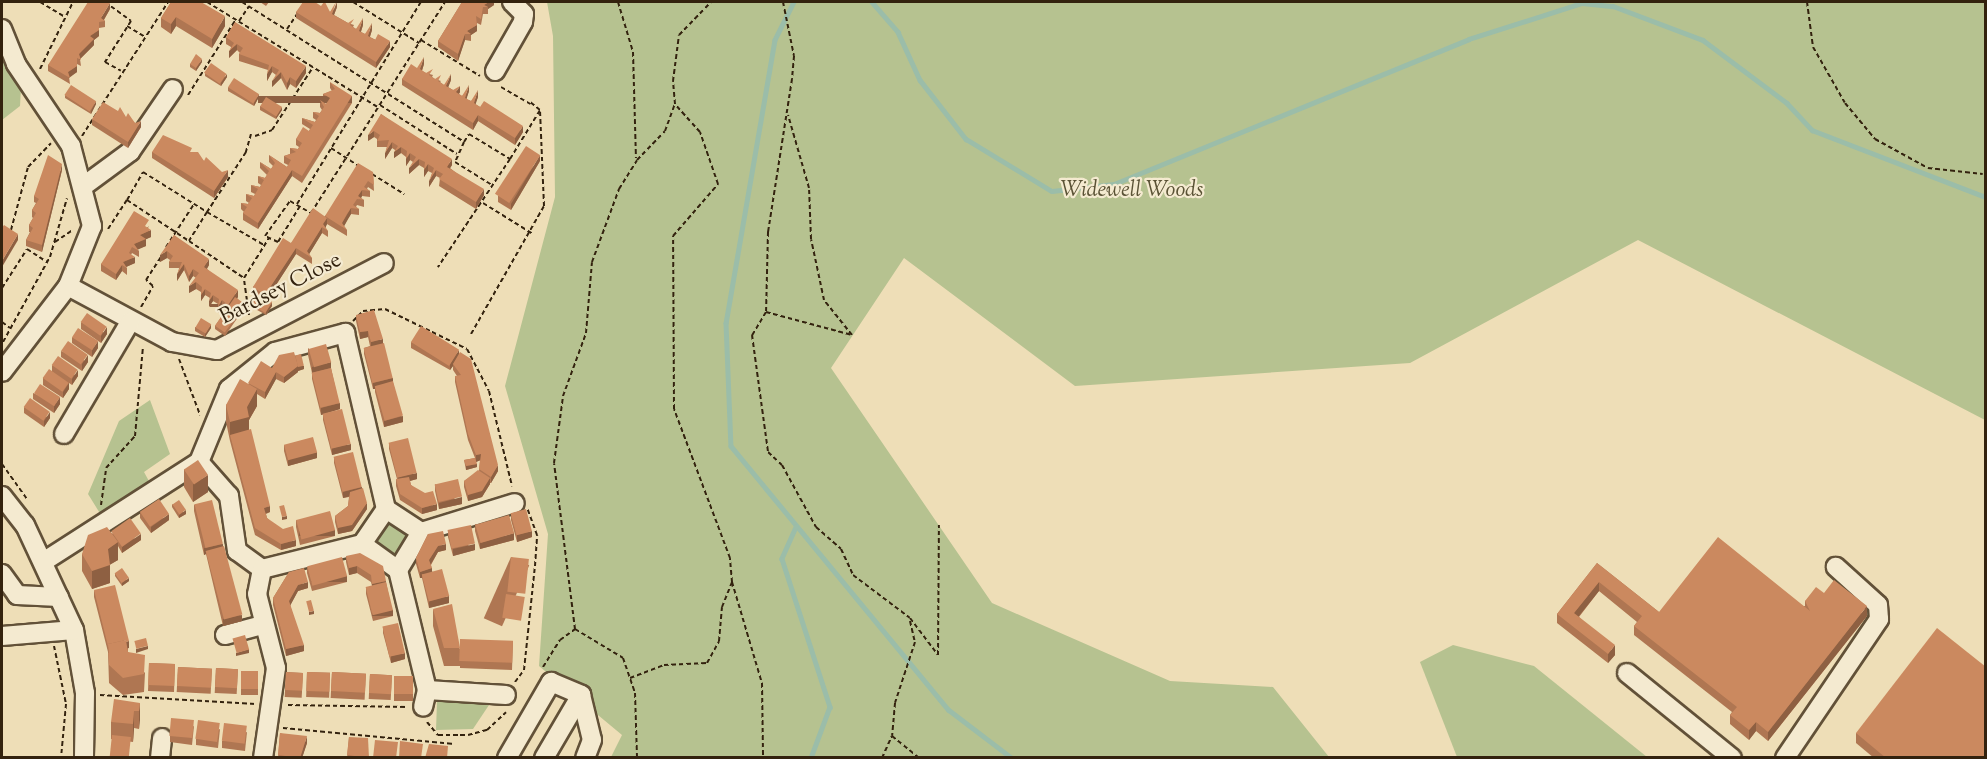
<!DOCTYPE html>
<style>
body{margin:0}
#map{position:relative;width:1987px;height:759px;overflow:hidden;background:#eedeb7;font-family:"Sorts Mill Goudy",serif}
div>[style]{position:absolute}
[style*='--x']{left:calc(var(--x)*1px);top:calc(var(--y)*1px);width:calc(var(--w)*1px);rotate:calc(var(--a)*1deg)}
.green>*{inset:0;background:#b6c290;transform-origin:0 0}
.stream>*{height:4.5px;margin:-2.25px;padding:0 2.25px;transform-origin:2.25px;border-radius:2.25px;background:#9bbda9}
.path>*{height:2px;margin-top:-1px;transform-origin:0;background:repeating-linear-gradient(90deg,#33220e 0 4.5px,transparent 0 7.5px)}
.roads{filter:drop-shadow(2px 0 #625138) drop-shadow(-2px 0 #625138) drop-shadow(0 2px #625138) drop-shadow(0 -2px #625138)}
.minor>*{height:18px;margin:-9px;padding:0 9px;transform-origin:9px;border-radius:9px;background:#f4ead0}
.wall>*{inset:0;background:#af7652;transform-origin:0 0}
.shaded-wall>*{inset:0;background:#8e6042;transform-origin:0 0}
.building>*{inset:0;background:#cb895f;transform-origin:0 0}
span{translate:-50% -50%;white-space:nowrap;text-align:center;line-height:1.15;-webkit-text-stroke:4.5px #f4ead0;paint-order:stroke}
.park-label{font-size:22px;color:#5a5235;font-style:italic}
.street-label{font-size:22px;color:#33220e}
.frame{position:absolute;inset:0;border:3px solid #33220e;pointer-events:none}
</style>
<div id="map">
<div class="green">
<i style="clip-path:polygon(547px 2px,1985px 2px,1985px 420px,1638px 240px,1410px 363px,1075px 386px,904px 258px,831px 368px,992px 603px,1170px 681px,1273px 687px,1329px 757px,611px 757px,622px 735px,539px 666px,548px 534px,505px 386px,555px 197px,553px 36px)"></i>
<i style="clip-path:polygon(2px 53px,21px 88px,20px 106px,2px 120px)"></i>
<i style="clip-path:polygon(150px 400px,170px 454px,144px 472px,150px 483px,101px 515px,88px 494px,119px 421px)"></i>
<i style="left:389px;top:518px;width:26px;height:34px;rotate:29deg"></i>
<i style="clip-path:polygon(1453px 645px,1534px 666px,1647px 757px,1457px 757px,1420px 662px)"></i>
<i style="clip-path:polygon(443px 699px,491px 702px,473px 729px,436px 730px,437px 702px)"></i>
</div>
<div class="stream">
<i style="--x:794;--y:2;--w:42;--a:116.6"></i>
<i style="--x:775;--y:40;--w:287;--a:99.8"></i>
<i style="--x:726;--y:323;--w:123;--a:87.7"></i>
<i style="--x:731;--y:446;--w:342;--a:50.5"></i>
<i style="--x:949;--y:710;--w:79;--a:37.3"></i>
<i style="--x:872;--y:2;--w:40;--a:49"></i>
<i style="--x:898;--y:32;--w:53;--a:65.4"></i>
<i style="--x:920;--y:80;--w:75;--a:52.1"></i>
<i style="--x:966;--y:139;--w:100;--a:31.2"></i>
<i style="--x:1052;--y:191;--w:62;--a:-6.4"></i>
<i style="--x:1114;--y:184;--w:383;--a:-22.2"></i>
<i style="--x:1469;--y:39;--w:119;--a:-17.7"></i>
<i style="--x:1582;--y:3;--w:31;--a:6"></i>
<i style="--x:1613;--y:6;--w:96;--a:20.7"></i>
<i style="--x:1703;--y:40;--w:105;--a:36.9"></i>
<i style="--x:1787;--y:103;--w:37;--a:47"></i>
<i style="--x:1812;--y:130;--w:186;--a:21.1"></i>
<i style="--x:796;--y:527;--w:35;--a:114"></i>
<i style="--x:782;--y:559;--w:156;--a:72"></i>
<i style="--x:830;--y:707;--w:54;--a:110.4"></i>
</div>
<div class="path">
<i style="--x:40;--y:2;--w:29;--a:31"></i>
<i style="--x:105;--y:2;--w:32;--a:36"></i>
<i style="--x:131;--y:21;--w:49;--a:122.4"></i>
<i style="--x:105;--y:62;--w:18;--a:29"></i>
<i style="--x:207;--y:2;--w:201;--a:31.6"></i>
<i style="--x:242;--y:2;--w:262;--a:32.2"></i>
<i style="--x:464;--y:142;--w:9;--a:-58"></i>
<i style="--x:469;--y:134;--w:48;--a:31.4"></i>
<i style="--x:510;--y:159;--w:130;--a:123.7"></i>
<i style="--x:353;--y:2;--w:78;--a:31.8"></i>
<i style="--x:618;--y:2;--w:52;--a:73.3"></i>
<i style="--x:633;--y:52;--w:106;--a:88.4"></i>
<i style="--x:783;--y:2;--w:55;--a:78.5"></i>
<i style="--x:794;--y:56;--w:23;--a:95"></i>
<i style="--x:792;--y:79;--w:155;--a:98.9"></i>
<i style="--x:768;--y:232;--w:80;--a:91.4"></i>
<i style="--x:766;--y:312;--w:27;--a:121"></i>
<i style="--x:752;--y:335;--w:118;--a:82.2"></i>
<i style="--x:768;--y:452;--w:19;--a:43"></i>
<i style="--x:782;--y:465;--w:71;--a:61.3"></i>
<i style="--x:816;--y:527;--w:33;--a:41"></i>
<i style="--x:841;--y:549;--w:29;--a:65"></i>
<i style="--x:853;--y:575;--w:71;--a:37"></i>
<i style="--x:910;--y:618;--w:46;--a:52.9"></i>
<i style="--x:938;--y:655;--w:130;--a:-89.6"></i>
<i style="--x:1807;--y:2;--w:45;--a:82.4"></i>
<i style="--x:1813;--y:47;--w:64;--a:60.3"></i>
<i style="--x:1845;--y:103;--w:47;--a:50.2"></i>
<i style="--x:1875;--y:139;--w:60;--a:28.7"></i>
<i style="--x:1928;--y:168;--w:55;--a:6.2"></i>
<i style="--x:239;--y:21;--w:18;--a:-56"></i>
<i style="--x:127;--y:26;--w:21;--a:31"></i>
<i style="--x:287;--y:29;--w:18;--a:-56"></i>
<i style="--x:421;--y:40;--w:69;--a:31.4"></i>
<i style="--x:40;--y:69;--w:75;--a:-63.8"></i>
<i style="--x:501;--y:87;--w:34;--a:30"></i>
<i style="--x:188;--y:95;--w:90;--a:-57.7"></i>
<i style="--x:380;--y:105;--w:91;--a:32.5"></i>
<i style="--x:251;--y:134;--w:19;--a:106"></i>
<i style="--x:246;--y:152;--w:72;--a:123"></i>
<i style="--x:207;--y:212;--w:66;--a:30.1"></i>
<i style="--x:82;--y:136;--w:159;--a:-57.3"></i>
<i style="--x:255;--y:136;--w:18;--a:-19"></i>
<i style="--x:272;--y:130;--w:75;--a:-56.9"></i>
<i style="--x:464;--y:142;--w:22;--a:114"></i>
<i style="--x:455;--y:162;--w:44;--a:31.9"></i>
<i style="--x:331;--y:148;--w:33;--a:33"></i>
<i style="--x:510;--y:159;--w:57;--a:-58.5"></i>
<i style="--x:540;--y:110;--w:13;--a:-141"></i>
<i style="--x:372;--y:174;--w:38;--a:32"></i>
<i style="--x:127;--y:200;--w:32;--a:-60"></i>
<i style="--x:143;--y:172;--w:75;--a:32"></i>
<i style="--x:207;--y:212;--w:34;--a:122"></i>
<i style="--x:189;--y:241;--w:66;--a:33.9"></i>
<i style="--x:483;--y:203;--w:59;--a:31.8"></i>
<i style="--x:297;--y:204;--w:237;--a:-58.5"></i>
<i style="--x:300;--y:206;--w:42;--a:121.4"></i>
<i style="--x:278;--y:242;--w:14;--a:-155"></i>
<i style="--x:265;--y:236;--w:43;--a:-54.5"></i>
<i style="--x:290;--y:201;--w:24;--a:30"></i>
<i style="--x:311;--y:213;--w:250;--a:-57.6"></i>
<i style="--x:108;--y:229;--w:35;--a:-57"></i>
<i style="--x:127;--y:200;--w:74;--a:33.5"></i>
<i style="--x:11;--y:230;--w:65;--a:-74.9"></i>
<i style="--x:28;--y:167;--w:33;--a:-46"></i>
<i style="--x:55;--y:242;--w:22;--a:-34"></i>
<i style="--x:166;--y:247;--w:51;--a:-56.9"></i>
<i style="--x:2;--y:288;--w:46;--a:-57.3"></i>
<i style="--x:27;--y:249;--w:24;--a:33"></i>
<i style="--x:141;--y:307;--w:24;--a:-60"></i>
<i style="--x:153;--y:286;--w:9;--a:-139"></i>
<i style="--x:146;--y:280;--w:27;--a:-57"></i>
<i style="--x:766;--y:312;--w:89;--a:15"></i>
<i style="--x:852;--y:335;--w:45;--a:-128.7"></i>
<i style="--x:824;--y:300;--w:62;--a:-102"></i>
<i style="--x:811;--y:239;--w:51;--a:-92.2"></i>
<i style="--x:809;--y:188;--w:76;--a:-106"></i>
<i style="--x:249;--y:315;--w:37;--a:-98"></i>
<i style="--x:244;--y:278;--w:47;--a:-58"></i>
<i style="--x:353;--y:321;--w:14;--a:-45"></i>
<i style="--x:363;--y:311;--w:22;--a:-5"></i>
<i style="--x:385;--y:309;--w:91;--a:26"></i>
<i style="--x:467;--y:349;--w:47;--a:62.4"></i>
<i style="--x:489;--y:391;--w:98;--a:76.4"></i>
<i style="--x:2;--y:322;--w:10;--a:37"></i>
<i style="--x:471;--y:334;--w:147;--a:-60.3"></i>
<i style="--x:544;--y:206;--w:96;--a:-92.4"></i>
<i style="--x:3;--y:342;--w:97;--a:-61.1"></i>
<i style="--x:50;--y:257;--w:61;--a:-73.9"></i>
<i style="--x:179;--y:359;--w:60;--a:69.4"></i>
<i style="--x:2;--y:464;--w:43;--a:54.5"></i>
<i style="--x:101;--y:505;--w:37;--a:-82"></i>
<i style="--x:106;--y:468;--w:43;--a:-47.8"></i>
<i style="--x:135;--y:436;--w:90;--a:-84.9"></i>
<i style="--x:732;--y:582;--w:105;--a:73.5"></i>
<i style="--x:762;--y:683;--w:75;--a:89.2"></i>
<i style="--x:910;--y:621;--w:22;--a:77"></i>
<i style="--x:915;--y:642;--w:64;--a:108.2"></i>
<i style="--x:895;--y:703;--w:33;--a:95"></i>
<i style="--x:892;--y:736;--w:35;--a:39"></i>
<i style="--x:575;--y:629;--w:167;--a:-97.2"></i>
<i style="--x:554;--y:463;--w:68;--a:-82.3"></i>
<i style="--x:563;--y:396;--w:67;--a:-69.9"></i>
<i style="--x:586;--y:333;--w:71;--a:-85.2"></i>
<i style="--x:592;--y:262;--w:78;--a:-69.7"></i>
<i style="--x:619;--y:189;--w:34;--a:-58"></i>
<i style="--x:637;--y:160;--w:40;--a:-46"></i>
<i style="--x:665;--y:131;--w:29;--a:-70"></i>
<i style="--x:54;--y:646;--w:59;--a:78.3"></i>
<i style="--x:66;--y:704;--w:54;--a:95.3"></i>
<i style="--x:543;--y:667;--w:32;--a:-58"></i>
<i style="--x:560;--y:640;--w:19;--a:-36"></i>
<i style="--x:575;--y:629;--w:56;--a:31.1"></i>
<i style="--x:623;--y:658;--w:37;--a:71"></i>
<i style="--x:635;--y:693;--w:65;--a:88.2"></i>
<i style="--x:630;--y:678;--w:36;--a:-21"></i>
<i style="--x:664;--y:665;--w:43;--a:-2.7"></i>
<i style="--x:707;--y:663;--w:25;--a:-61"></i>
<i style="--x:719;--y:641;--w:34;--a:-85"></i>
<i style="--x:722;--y:607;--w:27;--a:-68"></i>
<i style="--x:732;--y:582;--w:24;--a:-95"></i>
<i style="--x:730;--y:558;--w:159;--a:-110.6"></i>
<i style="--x:674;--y:409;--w:173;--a:-90.3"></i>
<i style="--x:673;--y:236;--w:69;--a:-49.1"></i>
<i style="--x:718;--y:184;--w:55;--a:-109.1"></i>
<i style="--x:700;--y:132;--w:38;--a:-132"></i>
<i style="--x:675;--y:104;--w:23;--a:-95"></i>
<i style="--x:673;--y:81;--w:46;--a:-82.6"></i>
<i style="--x:679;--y:35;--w:46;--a:-45.9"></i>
<i style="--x:515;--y:682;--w:15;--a:-53"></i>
<i style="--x:524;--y:670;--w:105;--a:-84"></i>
<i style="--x:535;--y:566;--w:31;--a:-86"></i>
<i style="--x:537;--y:535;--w:27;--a:-110"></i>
<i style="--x:100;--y:695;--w:156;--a:3.3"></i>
<i style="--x:288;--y:705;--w:120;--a:1"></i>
<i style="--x:427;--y:722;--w:17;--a:50"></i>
<i style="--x:438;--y:735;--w:30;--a:0"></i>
<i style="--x:468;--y:735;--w:20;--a:-15"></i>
<i style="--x:487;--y:730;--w:26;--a:-43"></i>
<i style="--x:283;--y:728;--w:172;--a:5.3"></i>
<i style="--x:882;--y:758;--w:24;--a:-66"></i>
</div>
<div class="roads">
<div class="minor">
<i style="--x:2;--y:29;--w:38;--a:68"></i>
<i style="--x:16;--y:64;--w:99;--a:56.1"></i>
<i style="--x:71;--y:146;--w:83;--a:75.3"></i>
<i style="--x:92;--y:226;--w:65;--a:111.8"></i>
<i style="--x:68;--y:286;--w:108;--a:127.5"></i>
<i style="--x:495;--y:71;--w:56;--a:-60.3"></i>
<i style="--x:523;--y:22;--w:8;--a:-83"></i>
<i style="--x:524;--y:14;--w:17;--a:-135"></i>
<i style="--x:85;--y:185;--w:56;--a:-36.3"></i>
<i style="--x:130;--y:152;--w:76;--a:-55.7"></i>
<i style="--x:68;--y:286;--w:118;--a:28.3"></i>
<i style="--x:172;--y:342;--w:46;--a:10.1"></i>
<i style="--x:217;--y:350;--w:188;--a:-27.5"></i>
<i style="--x:64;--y:434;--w:130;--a:-59.5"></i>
<i style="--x:2;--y:496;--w:37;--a:52"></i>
<i style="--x:25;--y:525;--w:116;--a:65"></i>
<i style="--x:74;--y:630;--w:64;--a:80.1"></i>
<i style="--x:85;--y:693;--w:65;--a:90.9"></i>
<i style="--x:362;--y:544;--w:44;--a:35.8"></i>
<i style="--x:398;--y:570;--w:123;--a:76.4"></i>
<i style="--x:427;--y:690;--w:17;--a:103"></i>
<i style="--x:43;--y:562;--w:185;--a:-32.7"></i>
<i style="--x:262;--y:569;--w:31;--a:-144"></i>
<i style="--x:237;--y:551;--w:56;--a:-98.3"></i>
<i style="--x:229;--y:496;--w:45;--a:-131.4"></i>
<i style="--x:199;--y:462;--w:79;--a:-67.7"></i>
<i style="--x:229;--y:389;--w:59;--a:-38.8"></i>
<i style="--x:275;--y:352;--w:73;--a:-15.2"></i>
<i style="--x:345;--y:333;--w:181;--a:76.9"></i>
<i style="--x:386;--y:509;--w:42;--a:33.3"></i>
<i style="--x:421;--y:532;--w:98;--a:-17.1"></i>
<i style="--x:262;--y:569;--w:25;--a:101"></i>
<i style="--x:257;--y:594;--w:76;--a:75.6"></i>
<i style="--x:276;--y:668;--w:91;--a:98.2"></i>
<i style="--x:262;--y:569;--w:103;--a:-14"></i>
<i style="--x:362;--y:544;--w:42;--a:-55.6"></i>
<i style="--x:398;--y:570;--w:44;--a:-58.8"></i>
<i style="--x:2;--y:574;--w:26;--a:54"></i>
<i style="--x:17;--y:595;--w:42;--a:2.7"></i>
<i style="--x:225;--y:635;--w:39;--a:-15"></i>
<i style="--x:2;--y:636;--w:72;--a:-4.8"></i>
<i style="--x:1627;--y:673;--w:135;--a:39"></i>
<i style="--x:427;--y:690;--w:79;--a:3.6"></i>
<i style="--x:581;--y:695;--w:46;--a:76.3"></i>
<i style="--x:592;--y:740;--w:19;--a:111"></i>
<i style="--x:160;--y:758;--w:20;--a:-84"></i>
<i style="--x:507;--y:758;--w:88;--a:-59.9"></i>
<i style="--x:551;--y:682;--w:33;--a:23"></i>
<i style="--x:581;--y:695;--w:73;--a:120.4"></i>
<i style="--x:1785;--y:758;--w:168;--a:-55.9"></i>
<i style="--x:1879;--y:619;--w:14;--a:-94"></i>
<i style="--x:1878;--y:605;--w:57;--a:-137.9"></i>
</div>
</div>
<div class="wall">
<i style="clip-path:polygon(171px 2px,225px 26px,212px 48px,176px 26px,171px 34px,161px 27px,161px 18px)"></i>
<i style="clip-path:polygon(260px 2px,269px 2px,266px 6px)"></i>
<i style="clip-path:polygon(462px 2px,494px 2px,494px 5px,488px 9px,488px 14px,483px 14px,481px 25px,477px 23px,477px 31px,471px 35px,471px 41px,465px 40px,458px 61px,438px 47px,438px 41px)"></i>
<i style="clip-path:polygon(316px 4px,330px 12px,337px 7px,334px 15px,348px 23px,354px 25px,353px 27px,356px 29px,363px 25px,361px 32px,365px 34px,372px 30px,370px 37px,390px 47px,376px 68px,296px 18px,296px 12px)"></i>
<i style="clip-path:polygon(110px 9px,104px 20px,105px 21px,105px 27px,99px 28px,99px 36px,94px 40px,94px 45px,80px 59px,81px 66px,77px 64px,77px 72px,69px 77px,70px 84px,48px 71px,48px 65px)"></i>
<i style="clip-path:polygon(226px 37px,306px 73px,296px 88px,290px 84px,287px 90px,281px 78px,272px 87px,276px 75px,272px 72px,267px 81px,268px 70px,239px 61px,239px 54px,240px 53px,237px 50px,229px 58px,231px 47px,226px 44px)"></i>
<i style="clip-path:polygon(202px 62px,196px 71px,190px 67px,190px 64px)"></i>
<i style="clip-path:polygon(424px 64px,422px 71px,426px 73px,433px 75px,432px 77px,435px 79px,441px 81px,440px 82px,444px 85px,451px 80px,448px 87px,453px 90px,460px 92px,459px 94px,462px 96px,469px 91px,466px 99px,471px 101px,478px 97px,475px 104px,523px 132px,515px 145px,478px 121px,473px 130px,402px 85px,402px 79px)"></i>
<i style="clip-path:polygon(205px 73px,227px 77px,221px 86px,205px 76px)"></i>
<i style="clip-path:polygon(330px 82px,352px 103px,302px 183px,292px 176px,258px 229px,243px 220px,243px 213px,244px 212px,241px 209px,241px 203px,248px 204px,249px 203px,246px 201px,246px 194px,254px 196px,255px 194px,251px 192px,251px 185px,260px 187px,261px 185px,258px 183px,258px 176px,265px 178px,267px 175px,260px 168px,260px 162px,271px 169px,273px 166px,269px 162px,269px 155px,287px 167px,288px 165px,284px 163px,284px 156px,290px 154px,290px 148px,298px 149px,299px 147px,296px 145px,296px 139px,309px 131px,310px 129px,302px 124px,302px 118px,315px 122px,316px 120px,313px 118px,313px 112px,320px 113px,322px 110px,320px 107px,320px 100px,326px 104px,327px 103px,323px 100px,323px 94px,332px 91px,330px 88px)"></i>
<i style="clip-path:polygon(228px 87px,259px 97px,254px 106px,228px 91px)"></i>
<i style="clip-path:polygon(65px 95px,96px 104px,91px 114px,65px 98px)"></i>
<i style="clip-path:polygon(260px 106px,282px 110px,276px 119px,260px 110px)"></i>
<i style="clip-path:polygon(381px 114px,452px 165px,450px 168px,484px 195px,476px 209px,439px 186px,440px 178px,436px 176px,429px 187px,432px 173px,428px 171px,424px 177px,424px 168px,419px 165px,409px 174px,413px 162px,410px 160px,406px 166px,406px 157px,401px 153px,394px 158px,395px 150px,392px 148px,385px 159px,387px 147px,377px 147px,377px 139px,374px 137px,368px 141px)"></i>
<i style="clip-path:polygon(126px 117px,141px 127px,128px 148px,92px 125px,92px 119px)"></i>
<i style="clip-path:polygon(152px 152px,192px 152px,204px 161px,228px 177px,214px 198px,152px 158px)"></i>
<i style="clip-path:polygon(540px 161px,511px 210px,498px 202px,498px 196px)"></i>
<i style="clip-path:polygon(62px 170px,42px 252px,26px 246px,26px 240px,30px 232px,29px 232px,29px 225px,33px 218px,32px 217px,32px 210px,36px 203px,34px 202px,34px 196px)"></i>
<i style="clip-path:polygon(373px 172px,374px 191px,368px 187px,367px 189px,370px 191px,370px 197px,362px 196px,361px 198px,364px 200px,364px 207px,357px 205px,356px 207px,359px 209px,359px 215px,351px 214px,347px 220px,344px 226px,347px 230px,347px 236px,327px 224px,325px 227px,328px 231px,328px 237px,322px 233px,309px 254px,312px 258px,312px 264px,296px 254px,267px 299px,272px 306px,266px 315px,250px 306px,250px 303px,255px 295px,253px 294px,253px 287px,291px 243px,325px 216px)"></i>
<i style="clip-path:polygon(149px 226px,148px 228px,151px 237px,146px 239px,146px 246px,137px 249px,139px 251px,139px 257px,132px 253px,131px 255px,135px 263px,126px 267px,127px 268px,127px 275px,122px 271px,116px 280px,101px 271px,101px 264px)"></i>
<i style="clip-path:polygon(174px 235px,209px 265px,207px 269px,238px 297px,237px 298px,245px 307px,225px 336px,215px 329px,215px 326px,226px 310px,222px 307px,218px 313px,218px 304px,213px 301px,209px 307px,210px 298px,205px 295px,201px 301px,201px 292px,196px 289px,189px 293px,196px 278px,193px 276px,189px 282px,184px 270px,177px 281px,179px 268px,169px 268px,169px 262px,170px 260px,167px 258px,160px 262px)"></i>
<i style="clip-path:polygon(356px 315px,383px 343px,403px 422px,384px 427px,375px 392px,375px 389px,373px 389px,364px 354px,364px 348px,370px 346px,368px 337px,360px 339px,356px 321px)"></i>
<i style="clip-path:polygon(81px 322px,107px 334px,101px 343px,81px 329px)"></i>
<i style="clip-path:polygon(195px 327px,211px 328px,205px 337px,195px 331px)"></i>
<i style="clip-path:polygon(72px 337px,98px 348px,92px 357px,72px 343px)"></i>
<i style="clip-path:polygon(411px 342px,459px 354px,498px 471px,491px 483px,490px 483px,490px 484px,482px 497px,468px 501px,464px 487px,464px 481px,479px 471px,480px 460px,476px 462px,477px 467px,466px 470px,464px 460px,475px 458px,468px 440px,455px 382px,455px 376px,457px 376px,453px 370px,453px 366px,450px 370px,411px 348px)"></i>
<i style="clip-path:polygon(308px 348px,331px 368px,340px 409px,321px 415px,312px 379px,312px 373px,308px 355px)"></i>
<i style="clip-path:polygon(61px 351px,88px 362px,82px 371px,61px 357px)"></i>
<i style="clip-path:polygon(295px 355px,304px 369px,298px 371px,298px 372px,284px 383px,276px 379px,265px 399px,257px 394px,257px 406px,249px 420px,249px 430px,270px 512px,266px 514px,267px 518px,296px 546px,281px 550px,255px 535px,230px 441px,226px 422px,226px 405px,248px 384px,272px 368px)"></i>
<i style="clip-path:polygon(52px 365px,78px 376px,72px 385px,69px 383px,69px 389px,63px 398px,43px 385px,43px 378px,52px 371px)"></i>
<i style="clip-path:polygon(33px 393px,60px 404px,54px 413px,33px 399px)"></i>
<i style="clip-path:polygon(24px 407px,50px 418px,44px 427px,24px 413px)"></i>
<i style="clip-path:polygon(323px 414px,351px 450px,332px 455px,323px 420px)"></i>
<i style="clip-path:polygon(389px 443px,417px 479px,410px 481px,411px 485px,437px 510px,422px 514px,400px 500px,396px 486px,396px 479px,397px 479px,389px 449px)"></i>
<i style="clip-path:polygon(284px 445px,317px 458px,288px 466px,284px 451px)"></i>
<i style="clip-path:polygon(334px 457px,362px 488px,367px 509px,352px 531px,338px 534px,335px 522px,335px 516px,348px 506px,349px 497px,343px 498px,334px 463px)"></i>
<i style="clip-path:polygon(184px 469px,208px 492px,193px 502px,184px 487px)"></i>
<i style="clip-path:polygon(435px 484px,462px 504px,439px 509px,435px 491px)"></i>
<i style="clip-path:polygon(172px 504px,186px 514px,179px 518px,172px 507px)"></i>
<i style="clip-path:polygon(194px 504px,223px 546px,242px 621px,223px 626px,206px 554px,204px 555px,194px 511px)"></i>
<i style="clip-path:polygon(140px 512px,169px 520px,151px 533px,140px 518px)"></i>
<i style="clip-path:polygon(511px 514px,532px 537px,517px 542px,511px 520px)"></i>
<i style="clip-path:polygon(296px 520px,335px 536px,300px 545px,296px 527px)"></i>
<i style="clip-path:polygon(475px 524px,514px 540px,480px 549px,475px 531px)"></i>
<i style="clip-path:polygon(448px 531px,475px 550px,453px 556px,448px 537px)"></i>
<i style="clip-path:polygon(111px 533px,141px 540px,122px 553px,118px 546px,118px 560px,110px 564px,110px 583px,92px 589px,82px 571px,82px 554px)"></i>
<i style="clip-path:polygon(428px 534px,446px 550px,438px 552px,431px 565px,432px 571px,449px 603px,429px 608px,422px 578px,420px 578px,416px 564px,416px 558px)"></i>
<i style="clip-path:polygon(346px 556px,386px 582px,393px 616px,373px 621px,366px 594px,366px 588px,372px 586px,371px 582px,357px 573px,349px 575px,346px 562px)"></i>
<i style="left:511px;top:557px;width:20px;height:67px;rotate:24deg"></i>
<i style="clip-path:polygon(1597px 563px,1659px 612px,1805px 606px,1805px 601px,1824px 593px,1867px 616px,1768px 741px,1756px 731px,1749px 740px,1730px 724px,1730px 715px,1732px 712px,1634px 635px,1634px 626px,1637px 622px,1599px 591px,1579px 617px,1615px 655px,1608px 663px,1557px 623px,1557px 614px)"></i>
<i style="clip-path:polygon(307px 567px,347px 582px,312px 591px,307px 573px)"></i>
<i style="clip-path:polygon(289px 572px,308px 588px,298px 591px,290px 605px,304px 651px,286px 656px,273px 605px,273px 598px)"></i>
<i style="clip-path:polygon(115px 573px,129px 581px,122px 586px,115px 576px)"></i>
<i style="clip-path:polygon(94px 590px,129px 648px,128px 648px,128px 652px,145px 673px,144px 692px,123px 695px,109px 683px,108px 652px,94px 597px)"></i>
<i style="clip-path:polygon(433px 609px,460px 649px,513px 641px,512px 670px,460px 668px,460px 666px,444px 666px,433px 626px)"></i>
<i style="clip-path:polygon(383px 627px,405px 659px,391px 663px,383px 633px)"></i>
<i style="left:149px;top:663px;width:26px;height:28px;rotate:2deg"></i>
<i style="left:178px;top:667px;width:34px;height:25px;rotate:3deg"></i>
<i style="left:216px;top:668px;width:22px;height:25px;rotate:3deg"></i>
<i style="left:241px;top:671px;width:17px;height:24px"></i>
<i style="left:286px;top:672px;width:17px;height:25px;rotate:3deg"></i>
<i style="left:307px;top:672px;width:23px;height:25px;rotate:2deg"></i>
<i style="left:332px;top:672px;width:34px;height:26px;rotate:3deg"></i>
<i style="left:370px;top:674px;width:22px;height:25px;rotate:3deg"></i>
<i style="left:394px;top:676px;width:19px;height:25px"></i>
<i style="clip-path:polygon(140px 703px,139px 729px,134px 728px,133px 742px,111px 739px,111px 722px)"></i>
<i style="clip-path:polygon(194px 726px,192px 745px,170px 742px,170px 736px)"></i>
<i style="clip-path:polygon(220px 729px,218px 748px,196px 745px,196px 739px)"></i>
<i style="clip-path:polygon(247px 732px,245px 751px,222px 748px,222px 741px)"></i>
<i style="clip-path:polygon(280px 733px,307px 743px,302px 758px,278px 758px)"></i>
<i style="clip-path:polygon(1856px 733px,1986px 758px,1874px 758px,1856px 743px)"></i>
<i style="clip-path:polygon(349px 737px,369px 758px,347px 758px)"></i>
</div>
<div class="shaded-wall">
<i style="clip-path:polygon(337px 2px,337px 7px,332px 20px,332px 14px)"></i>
<i style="clip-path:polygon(489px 2px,494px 2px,494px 5px,488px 9px,488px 7px,484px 5px)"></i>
<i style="clip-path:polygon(110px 3px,110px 9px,103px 21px,101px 18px)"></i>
<i style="clip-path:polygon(225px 16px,225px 26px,212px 48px,212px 39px)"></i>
<i style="clip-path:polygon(176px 17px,176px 26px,171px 34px,171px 24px)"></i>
<i style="clip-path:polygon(363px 18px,363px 25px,359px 37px,359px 31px)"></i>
<i style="clip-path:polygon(372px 23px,372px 30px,368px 42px,368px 36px)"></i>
<i style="clip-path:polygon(477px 25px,477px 31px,471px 35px,467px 31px)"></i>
<i style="clip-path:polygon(99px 30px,99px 36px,94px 40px,94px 45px,79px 60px,79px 54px,90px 36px)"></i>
<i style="clip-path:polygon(465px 34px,465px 40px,458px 61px,458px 54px)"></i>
<i style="clip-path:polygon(390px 41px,390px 47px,376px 68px,376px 62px)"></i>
<i style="clip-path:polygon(237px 44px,237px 50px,229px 58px,229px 51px)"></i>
<i style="clip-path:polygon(424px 57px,424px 64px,420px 76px,420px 69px)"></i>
<i style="clip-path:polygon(202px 59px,202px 62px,196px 71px,196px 68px)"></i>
<i style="clip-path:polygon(77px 66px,77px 72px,69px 78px,68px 72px)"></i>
<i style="clip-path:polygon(272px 66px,272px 72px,267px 81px,267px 74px)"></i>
<i style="clip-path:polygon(306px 66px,306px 73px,296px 88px,296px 81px)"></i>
<i style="clip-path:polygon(281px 72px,281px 78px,272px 87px,272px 81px)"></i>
<i style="clip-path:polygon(227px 74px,227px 77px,221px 86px,221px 83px)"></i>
<i style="clip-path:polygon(451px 74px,451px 80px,446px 93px,446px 86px)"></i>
<i style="clip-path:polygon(290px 77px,290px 84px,287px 90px,287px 83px)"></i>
<i style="clip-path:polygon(469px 85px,469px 91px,465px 104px,465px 98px)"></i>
<i style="clip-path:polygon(460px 86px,460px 92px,456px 98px,456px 92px)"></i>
<i style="clip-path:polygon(478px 90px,478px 97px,474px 109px,474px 103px)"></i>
<i style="clip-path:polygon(259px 94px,259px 97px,254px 106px,254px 103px)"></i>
<i style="left:352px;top:96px;width:7px;height:94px;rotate:90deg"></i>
<i style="clip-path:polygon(96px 101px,96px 104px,91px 114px,91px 111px)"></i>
<i style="clip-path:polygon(282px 107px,282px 110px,276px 119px,276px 116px)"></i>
<i style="clip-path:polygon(478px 115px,478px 121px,473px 130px,473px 123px)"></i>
<i style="clip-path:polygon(141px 121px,141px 127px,128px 148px,128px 142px)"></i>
<i style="clip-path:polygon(523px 126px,523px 132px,515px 145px,515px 138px)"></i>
<i style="clip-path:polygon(374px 131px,374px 137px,368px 141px,368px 135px)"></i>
<i style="clip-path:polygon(392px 142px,392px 148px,385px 159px,385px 153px)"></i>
<i style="clip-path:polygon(401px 147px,401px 153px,394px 158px,394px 152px)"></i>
<i style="clip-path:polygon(410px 153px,410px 160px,406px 166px,406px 159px)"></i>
<i style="clip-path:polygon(540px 155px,540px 161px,511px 210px,511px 204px)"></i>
<i style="clip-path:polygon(419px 159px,419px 165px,409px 174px,409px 168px)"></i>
<i style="clip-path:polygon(452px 159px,452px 165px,447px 173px,447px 167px)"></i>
<i style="clip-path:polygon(62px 164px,62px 170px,42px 252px,42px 245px)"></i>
<i style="clip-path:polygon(428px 164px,428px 171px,424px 177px,424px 170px)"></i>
<i style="clip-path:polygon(228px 170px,228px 177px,214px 198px,214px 191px)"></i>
<i style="clip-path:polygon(292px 170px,292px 176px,258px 229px,258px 223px)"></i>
<i style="clip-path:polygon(436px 170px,436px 176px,429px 187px,429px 181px)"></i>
<i style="clip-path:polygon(484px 189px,484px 195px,476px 209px,476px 202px)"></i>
<i style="clip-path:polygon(362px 190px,362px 196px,360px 200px,358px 196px)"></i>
<i style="clip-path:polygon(351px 208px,351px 214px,343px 228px,342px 223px)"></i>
<i style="clip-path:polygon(327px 218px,327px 224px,325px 229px,323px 224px)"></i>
<i style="clip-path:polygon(322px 227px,322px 233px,308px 256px,307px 251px)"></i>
<i style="clip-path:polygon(151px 230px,151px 237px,140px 242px,140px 235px)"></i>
<i style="clip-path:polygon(18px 234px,18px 240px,2px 267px,2px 261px)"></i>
<i style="clip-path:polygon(146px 239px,146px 246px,137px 250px,134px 244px)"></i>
<i style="clip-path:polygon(296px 248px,296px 254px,265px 302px,265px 295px)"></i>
<i style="clip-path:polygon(167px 251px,167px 258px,160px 262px,160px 255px)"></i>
<i style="clip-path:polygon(135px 257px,135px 263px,126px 267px,123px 262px)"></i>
<i style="clip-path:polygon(209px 259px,209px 265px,204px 273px,204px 267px)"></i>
<i style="clip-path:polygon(184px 264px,184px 270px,177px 281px,177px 274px)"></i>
<i style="clip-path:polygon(122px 265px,122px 271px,116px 280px,116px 274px)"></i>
<i style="clip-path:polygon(193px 269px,193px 276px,189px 282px,189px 276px)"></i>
<i style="clip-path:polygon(196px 282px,196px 289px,189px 293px,189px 286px)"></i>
<i style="clip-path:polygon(205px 289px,205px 295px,201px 301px,201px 295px)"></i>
<i style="clip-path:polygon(238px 290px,238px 297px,228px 311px,228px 305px)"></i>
<i style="clip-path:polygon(213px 295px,213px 301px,209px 307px,209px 301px)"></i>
<i style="clip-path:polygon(222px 300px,222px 307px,218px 313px,218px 307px)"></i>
<i style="clip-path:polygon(272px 302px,272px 306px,266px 315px,266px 312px)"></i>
<i style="left:245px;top:304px;width:3px;height:35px;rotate:90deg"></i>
<i style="clip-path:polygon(211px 324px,211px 328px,205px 337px,205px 334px)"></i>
<i style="clip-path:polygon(107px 327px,107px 334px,101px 343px,101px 336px)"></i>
<i style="clip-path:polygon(368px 331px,368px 337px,360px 339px,360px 332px)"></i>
<i style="clip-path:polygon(383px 339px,383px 345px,371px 349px,371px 342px)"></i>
<i style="clip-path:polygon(98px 341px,98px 348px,92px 357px,92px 350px)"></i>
<i style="clip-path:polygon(459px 350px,459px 356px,453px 364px,453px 366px,450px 370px,450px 364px)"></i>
<i style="clip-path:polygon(88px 355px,88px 362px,82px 371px,82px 364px)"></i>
<i style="clip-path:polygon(331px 362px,331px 368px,312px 373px,312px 367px)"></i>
<i style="clip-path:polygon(298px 366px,304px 366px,304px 369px,298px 371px,298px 372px,284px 383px,284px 377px)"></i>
<i style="clip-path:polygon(78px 370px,78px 376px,72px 385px,72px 379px)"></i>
<i style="clip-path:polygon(276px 372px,276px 379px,265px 399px,265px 392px)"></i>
<i style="clip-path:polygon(393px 378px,393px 384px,375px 386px,375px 389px,373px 389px,373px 383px)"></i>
<i style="clip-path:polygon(69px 383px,69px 389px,63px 398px,63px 392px)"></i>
<i style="clip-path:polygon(257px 389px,257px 406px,249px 420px,249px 435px,230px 436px,230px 422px,247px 407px)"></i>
<i style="clip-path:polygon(60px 397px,60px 404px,54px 413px,54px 406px)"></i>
<i style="clip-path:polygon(340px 403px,340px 409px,321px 415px,321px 408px)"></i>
<i style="clip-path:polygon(50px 412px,50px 418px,44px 427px,44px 421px)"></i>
<i style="clip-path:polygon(403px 416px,403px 422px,384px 427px,384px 421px)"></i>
<i style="clip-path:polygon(351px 444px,351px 450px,332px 455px,332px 448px)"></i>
<i style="clip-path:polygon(317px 452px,317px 458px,288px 466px,288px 459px)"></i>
<i style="clip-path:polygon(481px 454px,481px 460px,476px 462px,476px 455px)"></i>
<i style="clip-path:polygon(477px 464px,477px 467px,466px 470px,466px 466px)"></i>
<i style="clip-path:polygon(498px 465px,498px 471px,491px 483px,491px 477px)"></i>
<i style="clip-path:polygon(417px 473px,417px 479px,398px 484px,398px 477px)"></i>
<i style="clip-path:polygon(208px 475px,208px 492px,193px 502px,193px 484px)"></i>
<i style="clip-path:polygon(490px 478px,490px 484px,482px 497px,468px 501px,468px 495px)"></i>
<i style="clip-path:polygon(362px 487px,362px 493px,343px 498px,343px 492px)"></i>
<i style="clip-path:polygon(462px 497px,462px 504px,439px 509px,439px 503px)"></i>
<i style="clip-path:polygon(367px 503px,367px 509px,352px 531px,338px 534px,338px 528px)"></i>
<i style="clip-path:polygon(437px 504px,437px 510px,422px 514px,422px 508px)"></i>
<i style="clip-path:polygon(270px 506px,270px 512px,264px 514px,264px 508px)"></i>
<i style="clip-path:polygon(186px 510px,186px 514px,179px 518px,179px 515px)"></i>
<i style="clip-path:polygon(169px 514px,169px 520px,151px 533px,151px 527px)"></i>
<i style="clip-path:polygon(287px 516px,287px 519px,282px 520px,282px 517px)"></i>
<i style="left:335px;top:530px;width:6px;height:36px;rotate:90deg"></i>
<i style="clip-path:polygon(532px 531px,532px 537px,517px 542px,517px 535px)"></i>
<i style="clip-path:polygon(514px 533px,514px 540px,480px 549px,480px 543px)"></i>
<i style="clip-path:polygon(141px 534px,141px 540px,122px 553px,122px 547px)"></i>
<i style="clip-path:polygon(296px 540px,296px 546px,281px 550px,281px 544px)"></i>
<i style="clip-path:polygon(118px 542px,118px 560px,108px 566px,110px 565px,110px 583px,92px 589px,92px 571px,108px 549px)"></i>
<i style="clip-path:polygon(223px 544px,223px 550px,206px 551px,206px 554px,204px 555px,204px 548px)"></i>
<i style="clip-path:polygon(446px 544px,446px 550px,438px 552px,429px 567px,429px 560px,438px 546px)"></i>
<i style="clip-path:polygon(475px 544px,475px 550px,453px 556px,453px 549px)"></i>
<i style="clip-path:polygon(357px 566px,357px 573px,349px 575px,349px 568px)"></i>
<i style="clip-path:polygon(432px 568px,432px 575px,422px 574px,422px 578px,420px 578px,420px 572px)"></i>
<i style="left:347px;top:576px;width:6px;height:36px;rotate:90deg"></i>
<i style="clip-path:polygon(129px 578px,129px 581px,122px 586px,122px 583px)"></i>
<i style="clip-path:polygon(386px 581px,386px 587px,372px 590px,372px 584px)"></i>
<i style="clip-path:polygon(308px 582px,308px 588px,298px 591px,289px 608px,289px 601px,298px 585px)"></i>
<i style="clip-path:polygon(1599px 582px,1599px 591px,1574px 622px,1574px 613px)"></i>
<i style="clip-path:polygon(449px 596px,449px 603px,429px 608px,429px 601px)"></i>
<i style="clip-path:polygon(1867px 606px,1867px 616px,1768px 741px,1768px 732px)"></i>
<i style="left:393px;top:610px;width:6px;height:21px;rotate:90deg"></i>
<i style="clip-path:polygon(314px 611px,314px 614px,309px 615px,309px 612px)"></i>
<i style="clip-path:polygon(242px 615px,242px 621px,223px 626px,223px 619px)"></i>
<i style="clip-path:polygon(129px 641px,129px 648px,108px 653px,108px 647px)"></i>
<i style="clip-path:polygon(304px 645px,304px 651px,286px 656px,286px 649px)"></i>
<i style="clip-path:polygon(1615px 645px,1615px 655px,1608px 663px,1608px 654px)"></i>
<i style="clip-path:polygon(148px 646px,148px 649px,136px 653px,136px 649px)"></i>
<i style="clip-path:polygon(249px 649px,249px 653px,236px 656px,236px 653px)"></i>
<i style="clip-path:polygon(405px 653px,405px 659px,391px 663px,391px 656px)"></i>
<i style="clip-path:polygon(140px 703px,140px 720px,139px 729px,139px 711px)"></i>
<i style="clip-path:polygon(134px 711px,134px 728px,133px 742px,133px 724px)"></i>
<i style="clip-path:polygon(1756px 722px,1756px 731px,1749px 740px,1749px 730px)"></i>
<i style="clip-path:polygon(307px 736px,307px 743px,302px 758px,300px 758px)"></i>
</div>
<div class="building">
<i style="clip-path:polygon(88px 2px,108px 2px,110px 3px,101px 18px,105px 21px,99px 22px,99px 30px,90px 36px,94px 39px,79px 54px,81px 60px,77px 58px,77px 66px,68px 72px,70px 78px,48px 65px)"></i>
<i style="clip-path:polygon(171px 2px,201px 2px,225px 16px,212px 39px,176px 17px,171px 24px,161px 18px)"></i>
<i style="clip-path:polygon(303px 2px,315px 2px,321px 6px,324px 2px,325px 2px,330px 12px,336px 2px,332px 14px,348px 23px,354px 19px,350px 25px,356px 29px,363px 18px,359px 31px,365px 34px,372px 23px,368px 36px,375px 40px,378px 34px,390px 41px,376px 62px,296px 12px)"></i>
<i style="clip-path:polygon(462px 2px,489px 2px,484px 5px,488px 7px,483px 7px,481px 19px,476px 16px,477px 25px,467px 31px,471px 34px,465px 34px,458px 54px,438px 41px)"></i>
<i style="clip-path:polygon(235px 22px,306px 66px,296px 81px,290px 77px,287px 83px,281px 72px,272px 81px,279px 70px,272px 66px,267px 74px,269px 65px,239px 54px,243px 48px,237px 44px,229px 51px,234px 43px,226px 37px)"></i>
<i style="clip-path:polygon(196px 54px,202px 59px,196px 68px,190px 64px)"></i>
<i style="clip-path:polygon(424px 57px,420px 69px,426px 73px,433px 69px,429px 75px,435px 79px,441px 75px,438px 81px,444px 85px,451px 74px,446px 86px,453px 90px,460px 86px,456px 92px,462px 96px,469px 85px,465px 98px,471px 101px,478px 90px,474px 103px,480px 107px,484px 101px,523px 126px,515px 138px,478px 115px,473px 123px,402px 79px,411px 64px,417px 68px)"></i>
<i style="left:211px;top:63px;width:19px;height:12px;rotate:35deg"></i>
<i style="left:234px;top:78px;width:30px;height:11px;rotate:33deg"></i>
<i style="clip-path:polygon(330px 82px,352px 96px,302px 176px,292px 170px,258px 223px,243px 213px,247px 207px,241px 203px,248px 204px,252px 198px,246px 194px,254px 196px,258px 189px,251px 185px,260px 187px,264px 180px,258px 176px,265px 178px,269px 171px,260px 162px,271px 169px,275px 163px,269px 155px,287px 167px,291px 160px,284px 156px,296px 152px,290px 148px,298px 149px,302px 143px,296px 139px,303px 127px,309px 131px,313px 125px,302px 118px,315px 122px,319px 116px,313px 112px,320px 113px,324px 107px,320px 100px,326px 104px,330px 98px,323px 94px,335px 89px)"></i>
<i style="left:71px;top:85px;width:30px;height:12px;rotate:33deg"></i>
<i style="left:266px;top:97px;width:19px;height:11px;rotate:32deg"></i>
<i style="clip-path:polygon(103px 102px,118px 111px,120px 107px,126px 117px,128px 113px,135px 123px,141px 121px,128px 142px,92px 119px)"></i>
<i style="clip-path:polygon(381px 114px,452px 159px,447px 167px,484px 189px,476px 202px,439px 179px,443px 174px,436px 170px,429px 181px,434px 168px,428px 164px,424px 170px,425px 162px,419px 159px,409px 168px,416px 157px,410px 153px,406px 159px,407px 151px,401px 147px,394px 152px,398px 146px,392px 142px,385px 153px,389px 140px,377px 141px,380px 135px,374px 131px,368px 135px)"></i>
<i style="clip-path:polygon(163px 135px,192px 148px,190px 152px,198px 152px,204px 161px,206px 157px,222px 172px,228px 170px,214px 191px,152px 152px)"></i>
<i style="left:526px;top:146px;width:17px;height:57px;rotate:33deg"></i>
<i style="clip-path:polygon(48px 155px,62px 164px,42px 245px,26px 240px,33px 228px,29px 225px,36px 213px,32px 210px,39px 199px,34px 196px)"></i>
<i style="clip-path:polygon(358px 163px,373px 172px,374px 185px,368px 181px,364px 187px,370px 191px,362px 190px,358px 196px,364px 200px,357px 199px,353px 205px,359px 209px,351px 208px,347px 214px,342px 223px,347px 230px,325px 216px)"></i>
<i style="clip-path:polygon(313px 208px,327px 218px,323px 224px,328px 231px,322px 227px,307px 251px,312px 258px,296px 248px,265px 295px,253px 287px,283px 238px,291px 243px)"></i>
<i style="clip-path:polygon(134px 211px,149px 220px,145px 226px,151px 230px,140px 235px,146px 239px,134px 244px,139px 251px,132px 247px,129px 253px,135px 257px,123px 262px,127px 268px,122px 265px,116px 274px,101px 264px)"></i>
<i style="clip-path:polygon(4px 225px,18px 234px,2px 261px,2px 228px)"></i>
<i style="clip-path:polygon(174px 235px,209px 259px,204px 267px,238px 290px,228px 305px,222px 300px,218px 307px,219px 299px,213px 295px,209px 301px,211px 293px,205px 289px,201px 295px,202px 287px,196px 282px,189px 286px,199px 273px,193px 269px,189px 276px,184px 264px,177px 274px,182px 262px,169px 262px,173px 256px,167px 251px,160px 255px)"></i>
<i style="left:256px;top:292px;width:19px;height:13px;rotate:32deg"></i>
<i style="left:235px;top:297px;width:12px;height:35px;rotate:35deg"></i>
<i style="clip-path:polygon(374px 310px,383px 339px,371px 342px,368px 331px,360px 332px,356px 315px)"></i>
<i style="left:87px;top:313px;width:24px;height:11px;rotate:35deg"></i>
<i style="left:201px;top:318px;width:12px;height:11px;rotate:31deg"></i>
<i style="left:421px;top:326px;width:45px;height:19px;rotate:32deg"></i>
<i style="left:78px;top:328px;width:24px;height:11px;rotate:33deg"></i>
<i style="left:68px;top:341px;width:24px;height:12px;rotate:35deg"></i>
<i style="left:384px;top:343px;width:36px;height:21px;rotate:76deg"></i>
<i style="left:326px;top:344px;width:19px;height:18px;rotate:74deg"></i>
<i style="clip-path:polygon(294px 352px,298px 366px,284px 377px,276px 372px,265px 392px,248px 383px,261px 361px,272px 368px,279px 355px)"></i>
<i style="clip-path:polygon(460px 352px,471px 359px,498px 465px,491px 477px,479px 469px,481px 454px,476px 455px,468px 434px,455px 376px,461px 375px,453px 364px)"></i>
<i style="left:301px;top:354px;width:12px;height:6px;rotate:76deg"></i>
<i style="left:58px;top:356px;width:24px;height:11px;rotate:35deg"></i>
<i style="left:331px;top:368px;width:36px;height:20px;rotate:76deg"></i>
<i style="left:49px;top:369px;width:24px;height:11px;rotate:35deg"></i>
<i style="clip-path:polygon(240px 379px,257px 389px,247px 407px,249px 417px,230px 422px,226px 405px)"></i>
<i style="left:393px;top:381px;width:36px;height:19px;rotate:74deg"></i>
<i style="left:40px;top:384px;width:24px;height:11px;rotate:33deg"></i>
<i style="left:30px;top:398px;width:24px;height:11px;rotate:35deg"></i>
<i style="left:342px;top:409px;width:36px;height:20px;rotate:76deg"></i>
<i style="clip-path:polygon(251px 429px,270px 506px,264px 508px,267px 518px,283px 529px,293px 526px,296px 540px,281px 544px,255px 528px,230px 435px)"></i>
<i style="left:313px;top:437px;width:16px;height:30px;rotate:75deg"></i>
<i style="left:408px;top:438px;width:36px;height:20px;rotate:76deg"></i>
<i style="left:353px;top:452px;width:36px;height:20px;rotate:76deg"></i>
<i style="clip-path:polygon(475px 458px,477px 464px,466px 466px,464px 460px)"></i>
<i style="left:198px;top:460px;width:18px;height:17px;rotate:56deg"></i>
<i style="clip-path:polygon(478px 470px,490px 478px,482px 491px,468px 495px,464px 481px)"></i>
<i style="clip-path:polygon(409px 477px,411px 485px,425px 493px,433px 491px,437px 504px,422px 508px,400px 494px,396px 479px)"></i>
<i style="left:458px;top:479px;width:18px;height:24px;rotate:77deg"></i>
<i style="clip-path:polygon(363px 488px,367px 503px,352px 525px,338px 528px,335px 516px,348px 506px,350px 492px)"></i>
<i style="left:159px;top:499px;width:18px;height:23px;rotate:56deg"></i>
<i style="left:179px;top:500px;width:12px;height:8px;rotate:55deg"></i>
<i style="left:212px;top:500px;width:45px;height:18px;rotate:76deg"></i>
<i style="left:284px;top:505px;width:11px;height:5px;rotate:75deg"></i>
<i style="left:526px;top:509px;width:23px;height:16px;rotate:75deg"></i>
<i style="left:330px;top:511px;width:20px;height:35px;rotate:75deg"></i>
<i style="left:509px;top:515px;width:19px;height:35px;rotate:74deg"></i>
<i style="left:130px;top:518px;width:19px;height:23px;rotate:55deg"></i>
<i style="left:471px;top:525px;width:19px;height:24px;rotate:78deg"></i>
<i style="clip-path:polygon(107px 527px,118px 542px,108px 549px,110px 565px,92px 571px,82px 554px,88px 535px)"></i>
<i style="clip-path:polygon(443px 531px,446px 544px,438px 546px,429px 560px,432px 568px,420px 572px,416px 558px,428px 534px)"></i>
<i style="clip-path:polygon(1718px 537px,1810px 611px,1805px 601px,1816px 587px,1824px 593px,1834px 580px,1867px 606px,1768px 732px,1756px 722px,1749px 730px,1730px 715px,1737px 707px,1634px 626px,1642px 616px,1599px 582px,1574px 613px,1615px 645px,1608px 654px,1557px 614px,1597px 563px,1659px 612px)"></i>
<i style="left:224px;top:546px;width:71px;height:19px;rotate:75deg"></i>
<i style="clip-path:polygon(360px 553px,383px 566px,386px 581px,372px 584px,371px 575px,357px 566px,349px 568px,346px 556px)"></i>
<i style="left:342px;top:557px;width:20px;height:36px;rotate:75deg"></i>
<i style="left:511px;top:557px;width:18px;height:35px;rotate:6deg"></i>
<i style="left:122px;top:568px;width:12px;height:9px;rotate:55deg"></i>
<i style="clip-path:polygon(304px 568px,308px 582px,298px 585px,289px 601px,304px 645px,286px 649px,273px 598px,289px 572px)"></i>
<i style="left:442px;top:569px;width:28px;height:21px;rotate:75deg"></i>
<i style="left:386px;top:582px;width:29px;height:21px;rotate:76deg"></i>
<i style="clip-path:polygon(115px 585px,129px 641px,126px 642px,126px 640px,108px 644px,108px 646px,94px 590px)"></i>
<i style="left:506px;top:594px;width:19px;height:24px;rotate:9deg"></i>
<i style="left:311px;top:600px;width:11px;height:5px;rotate:75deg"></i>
<i style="clip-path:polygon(452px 604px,460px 648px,444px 648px,433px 609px)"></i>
<i style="left:398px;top:623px;width:31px;height:16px;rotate:77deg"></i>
<i style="clip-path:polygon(1937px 628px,1986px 667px,1986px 758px,1886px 758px,1856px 733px)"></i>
<i style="left:245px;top:635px;width:15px;height:13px;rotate:74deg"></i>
<i style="left:146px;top:638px;width:8px;height:12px;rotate:76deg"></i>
<i style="left:460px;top:639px;width:53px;height:22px;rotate:2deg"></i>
<i style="clip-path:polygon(126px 640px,128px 652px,145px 655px,144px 674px,123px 678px,109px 665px,108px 644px)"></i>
<i style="left:149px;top:663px;width:26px;height:22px;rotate:2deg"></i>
<i style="left:178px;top:667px;width:34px;height:19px;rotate:3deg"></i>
<i style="left:216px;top:668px;width:22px;height:19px;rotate:3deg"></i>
<i style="left:241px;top:671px;width:17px;height:18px"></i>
<i style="left:286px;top:672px;width:17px;height:18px;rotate:3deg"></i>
<i style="left:307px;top:672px;width:23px;height:19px;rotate:2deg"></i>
<i style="left:332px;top:672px;width:34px;height:19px;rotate:3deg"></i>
<i style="left:370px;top:674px;width:22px;height:19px;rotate:3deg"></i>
<i style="left:394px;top:676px;width:19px;height:18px"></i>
<i style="clip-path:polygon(114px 699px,140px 703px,139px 711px,134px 711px,133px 724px,111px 722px)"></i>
<i style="left:171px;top:718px;width:23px;height:18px;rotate:5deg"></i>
<i style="left:198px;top:720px;width:22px;height:19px;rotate:8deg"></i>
<i style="left:224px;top:723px;width:23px;height:18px;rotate:7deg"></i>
<i style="clip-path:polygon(280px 733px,307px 736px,300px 758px,278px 755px)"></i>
<i style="left:112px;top:735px;width:19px;height:23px;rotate:6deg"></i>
<i style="clip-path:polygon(349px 737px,368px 738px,369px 758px,347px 755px)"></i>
<i style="clip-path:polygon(375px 740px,398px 742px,396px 758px,373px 758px)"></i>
<i style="clip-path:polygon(400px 741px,423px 744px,421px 758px,399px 758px)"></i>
<i style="clip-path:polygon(429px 744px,448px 746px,447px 758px,425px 758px)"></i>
</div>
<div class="park-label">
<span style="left:1132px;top:192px">Widewell Woods</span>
</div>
<div class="street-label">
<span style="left:281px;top:290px;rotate:-27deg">Bardsey Close</span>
</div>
<div class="frame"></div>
</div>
